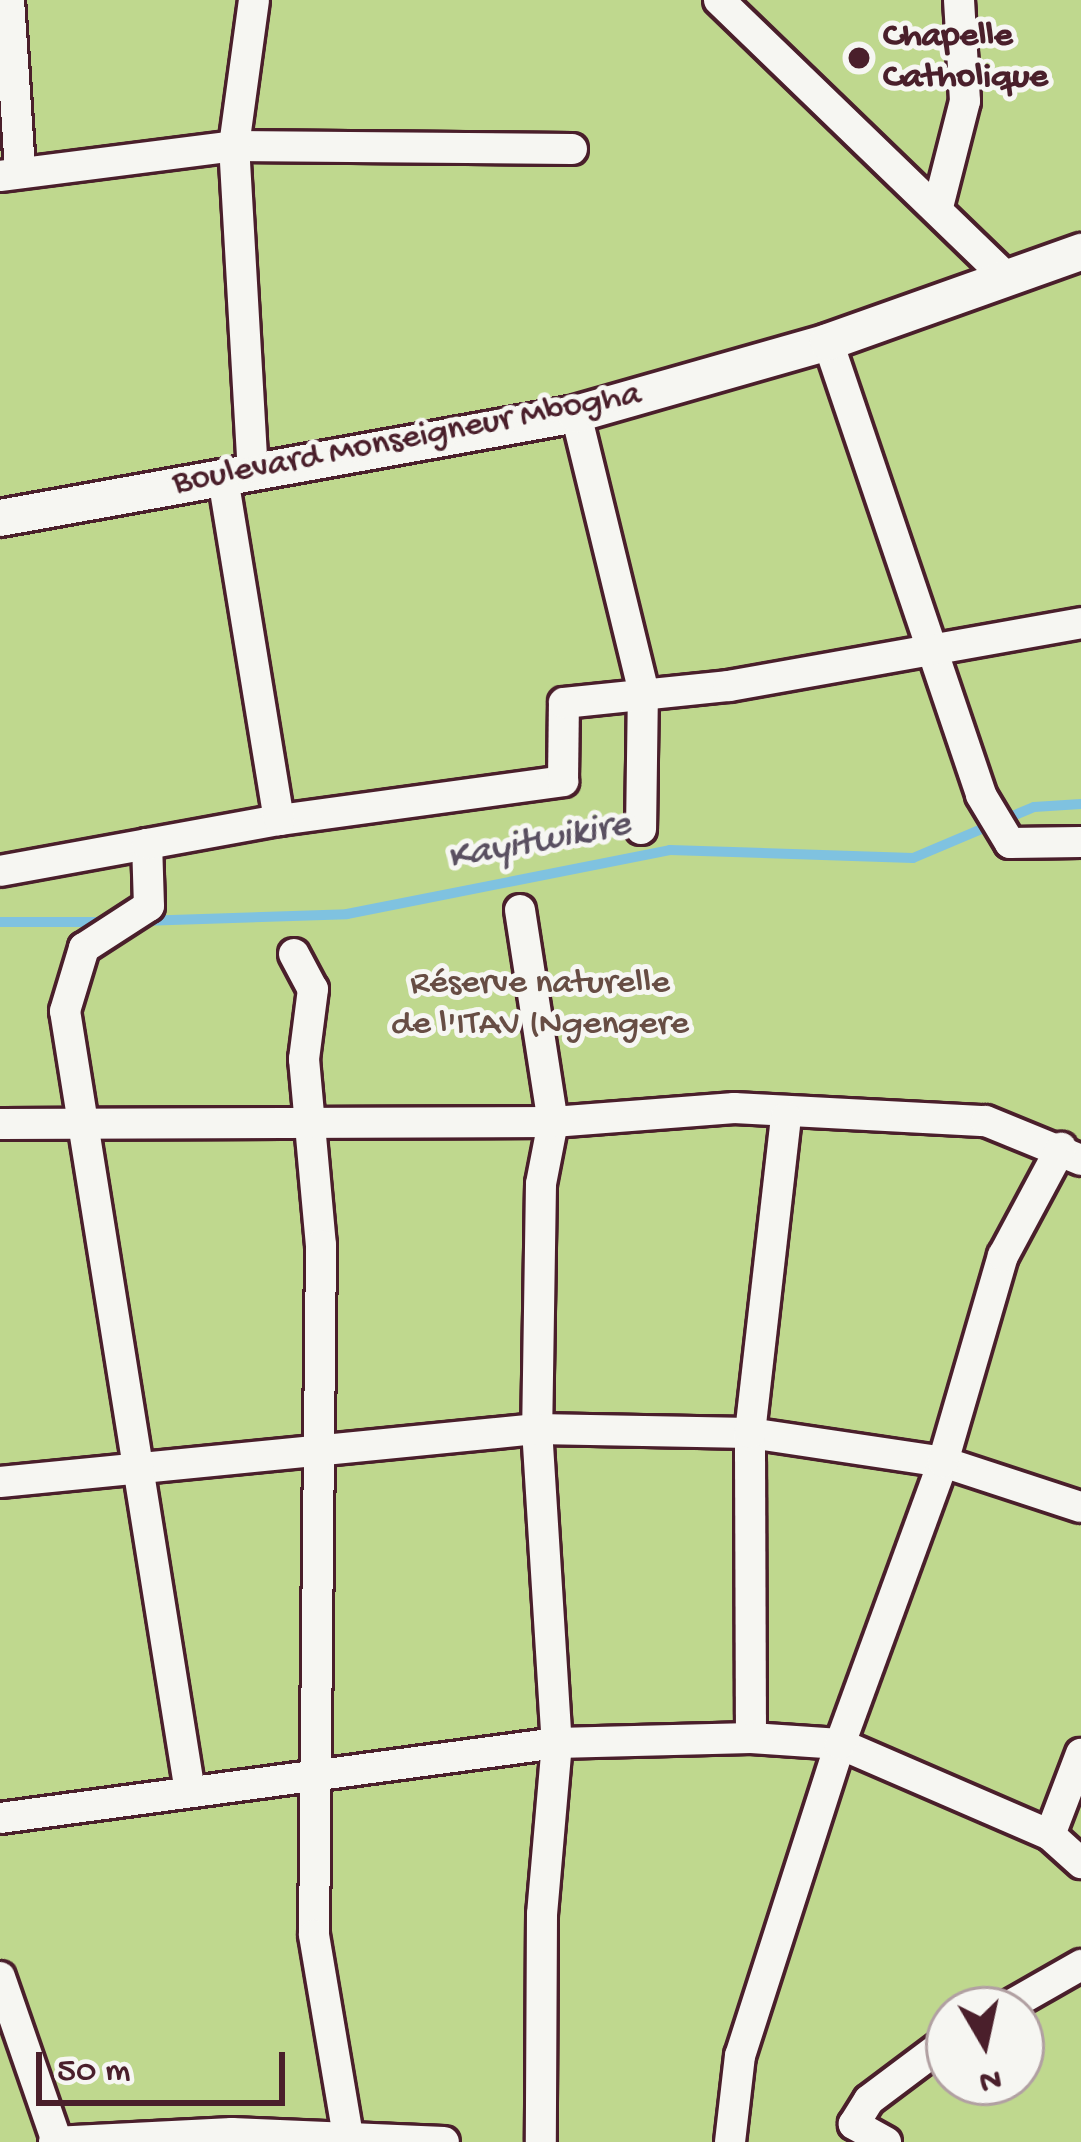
<!DOCTYPE html>
<meta charset="utf-8">
<style>
body{margin:0}
#map{position:relative;width:1081px;height:2142px;overflow:hidden;background:#f6f6f2;font-family:"Gochi Hand",sans-serif}
div>[style]{position:absolute}
[style*='--x']{left:calc(var(--x)*1px);top:calc(var(--y)*1px);width:calc(var(--w)*1px);rotate:calc(var(--a)*1deg)}
.green>*{inset:0;background:#bfd88e}
.stream>*{height:10px;margin:-5px;padding:0 5px;transform-origin:5px;border-radius:5px;background:#7fc2e0}
.roads{filter:drop-shadow(3px 0 #4a1f2b) drop-shadow(-3px 0 #4a1f2b) drop-shadow(0 3px #4a1f2b) drop-shadow(0 -3px #4a1f2b)}
.minor>*{height:30px;margin:-15px;padding:0 15px;transform-origin:15px;border-radius:15px;background:#f6f6f2}
.tertiary>*{height:36px;margin:-18px;padding:0 18px;transform-origin:18px;border-radius:18px;background:#f6f6f2}
.dots>*{width:33px;height:33px;translate:-50% -50%;box-sizing:border-box;border:6px solid #f6f6f2;border-radius:50%}
span{translate:-50% -50%;white-space:nowrap;text-align:center;line-height:1.15;-webkit-text-stroke:10px #f6f6f2;paint-order:stroke}
.poi-label{font-size:36px;color:#4a1f2b;font-weight:700}
.left{translate:0 -50%;text-align:left}
.street-label{font-size:36px;color:#4a1f2b}
.park-label{font-size:36px;color:#674d44}
.water-label{font-size:39px;color:#5a5061;font-style:italic}
.north{position:absolute;left:925px;top:1986px;width:120px;height:120px;box-sizing:border-box;background:#f6f6f2;border:3px solid #b1a0a2;border-radius:50%;rotate:171deg;font-size:33px;font-weight:700;line-height:48px;text-align:center;color:#4a1f2b}
.north::after{content:'';display:block;margin:auto;width:42px;height:54px;background:#4a1f2b;clip-path:polygon(50% 0,100% 100%,50% 72%,0 100%)}
.scale{position:absolute;left:36px;top:2052px;width:249px;height:54px;box-sizing:border-box;border:6px solid #4a1f2b;border-top:0;padding-left:15px;font-size:36px;line-height:42px;white-space:nowrap;color:#4a1f2b;-webkit-text-stroke:9px #f6f6f2;paint-order:stroke}
</style>
<div id="map">
<div class="green">
<i style="clip-path:polygon(evenodd,0 0,1081px 0,1081px 2142px,0 2142px,0 0,949px 2010px,1021px 2010px,1021px 2082px,949px 2082px,949px 2010px)"></i>
</div>
<div class="stream">
<i style="--x:141;--y:921;--w:206;--a:-1.9"></i>
<i style="--x:347;--y:914;--w:329;--a:-11.2"></i>
<i style="--x:670;--y:850;--w:243;--a:1.9"></i>
<i style="--x:913;--y:858;--w:131;--a:-22.9"></i>
<i style="--x:1034;--y:807;--w:47;--a:-3.7"></i>
<i style="--x:0;--y:922;--w:111;--a:0"></i>
</div>
<div class="roads">
<div class="minor">
<i style="--x:9;--y:0;--w:172;--a:86.3"></i>
<i style="--x:719;--y:0;--w:400;--a:44"></i>
<i style="--x:0;--y:176;--w:236;--a:-7.3"></i>
<i style="--x:234;--y:146;--w:338;--a:0.5"></i>
<i style="--x:939;--y:203;--w:105;--a:-75.7"></i>
<i style="--x:965;--y:101;--w:101;--a:-93.4"></i>
<i style="--x:828;--y:342;--w:478;--a:71.3"></i>
<i style="--x:981;--y:795;--w:56;--a:58.9"></i>
<i style="--x:1010;--y:843;--w:71;--a:-0.8"></i>
<i style="--x:576;--y:414;--w:282;--a:76.3"></i>
<i style="--x:643;--y:688;--w:141;--a:90.8"></i>
<i style="--x:253;--y:474;--w:329;--a:-93.3"></i>
<i style="--x:234;--y:146;--w:147;--a:-82.2"></i>
<i style="--x:279;--y:820;--w:287;--a:-7.8"></i>
<i style="--x:563;--y:781;--w:78;--a:-89.3"></i>
<i style="--x:564;--y:703;--w:166;--a:-5.9"></i>
<i style="--x:729;--y:686;--w:358;--a:-10.1"></i>
<i style="--x:0;--y:871;--w:149;--a:-10.4"></i>
<i style="--x:520;--y:910;--w:215;--a:81.2"></i>
<i style="--x:553;--y:1122;--w:63;--a:101"></i>
<i style="--x:541;--y:1184;--w:245;--a:90.9"></i>
<i style="--x:537;--y:1429;--w:315;--a:86.4"></i>
<i style="--x:557;--y:1743;--w:172;--a:95"></i>
<i style="--x:542;--y:1914;--w:228;--a:90.3"></i>
<i style="--x:294;--y:954;--w:40;--a:62"></i>
<i style="--x:313;--y:989;--w:71;--a:97.3"></i>
<i style="--x:304;--y:1059;--w:187;--a:84.8"></i>
<i style="--x:321;--y:1245;--w:690;--a:90.58"></i>
<i style="--x:314;--y:1935;--w:210;--a:80.4"></i>
<i style="--x:0;--y:1124;--w:553;--a:-0.21"></i>
<i style="--x:553;--y:1122;--w:182;--a:-4.4"></i>
<i style="--x:734;--y:1108;--w:252;--a:3"></i>
<i style="--x:986;--y:1121;--w:103;--a:22.3"></i>
<i style="--x:0;--y:1482;--w:540;--a:-5.64"></i>
<i style="--x:537;--y:1429;--w:213;--a:1.1"></i>
<i style="--x:750;--y:1433;--w:195;--a:8.5"></i>
<i style="--x:943;--y:1462;--w:145;--a:18.1"></i>
<i style="--x:751;--y:1738;--w:305;--a:-90.2"></i>
<i style="--x:750;--y:1433;--w:318;--a:-83.5"></i>
<i style="--x:190;--y:1792;--w:791;--a:-99.09"></i>
<i style="--x:65;--y:1011;--w:66;--a:-73.2"></i>
<i style="--x:84;--y:948;--w:77;--a:-32.9"></i>
<i style="--x:149;--y:906;--w:62;--a:-91.8"></i>
<i style="--x:147;--y:844;--w:134;--a:-10.3"></i>
<i style="--x:279;--y:820;--w:347;--a:-99.3"></i>
<i style="--x:0;--y:1818;--w:562;--a:-7.67"></i>
<i style="--x:557;--y:1743;--w:194;--a:-1.5"></i>
<i style="--x:751;--y:1738;--w:89;--a:3.9"></i>
<i style="--x:840;--y:1744;--w:229;--a:23.4"></i>
<i style="--x:1050;--y:1835;--w:42;--a:42.1"></i>
<i style="--x:1050;--y:1835;--w:87;--a:-69.1"></i>
<i style="--x:0;--y:1977;--w:175;--a:70.9"></i>
<i style="--x:1002;--y:2010;--w:91;--a:-29.7"></i>
<i style="--x:54;--y:2142;--w:178;--a:-2.9"></i>
<i style="--x:232;--y:2133;--w:212;--a:2.4"></i>
<i style="--x:730;--y:2142;--w:87;--a:-83.4"></i>
<i style="--x:740;--y:2056;--w:328;--a:-72.2"></i>
<i style="--x:840;--y:1744;--w:300;--a:-69.9"></i>
<i style="--x:943;--y:1462;--w:215;--a:-73.8"></i>
<i style="--x:1003;--y:1256;--w:123;--a:-61.8"></i>
<i style="--x:886;--y:2142;--w:37;--a:-151"></i>
<i style="--x:854;--y:2124;--w:28;--a:-58"></i>
<i style="--x:869;--y:2100;--w:100;--a:-36.9"></i>
</div>
<div class="tertiary">
<i style="--x:0;--y:518;--w:585;--a:-10.23"></i>
<i style="--x:576;--y:414;--w:262;--a:-15.9"></i>
<i style="--x:828;--y:342;--w:269;--a:-19.6"></i>
</div>
</div>
<div class="dots">
<i style="left:859px;top:58px;background:#4a1f2b"></i>
</div>
<div class="poi-label">
<span class="left" style="left:883px;top:58px">Chapelle<br>Catholique</span>
</div>
<div class="street-label">
<span style="left:407px;top:440px;rotate:-11deg">Boulevard Monseigneur Mbogha</span>
</div>
<div class="park-label">
<span style="left:540px;top:1005px">Réserve naturelle<br>de l'ITAV (Ngengere</span>
</div>
<div class="water-label">
<span style="left:539px;top:843px;rotate:-11deg">Kayitwikire</span>
</div>
<div class="north">N</div>
<div class="scale">50 m</div>
</div>
